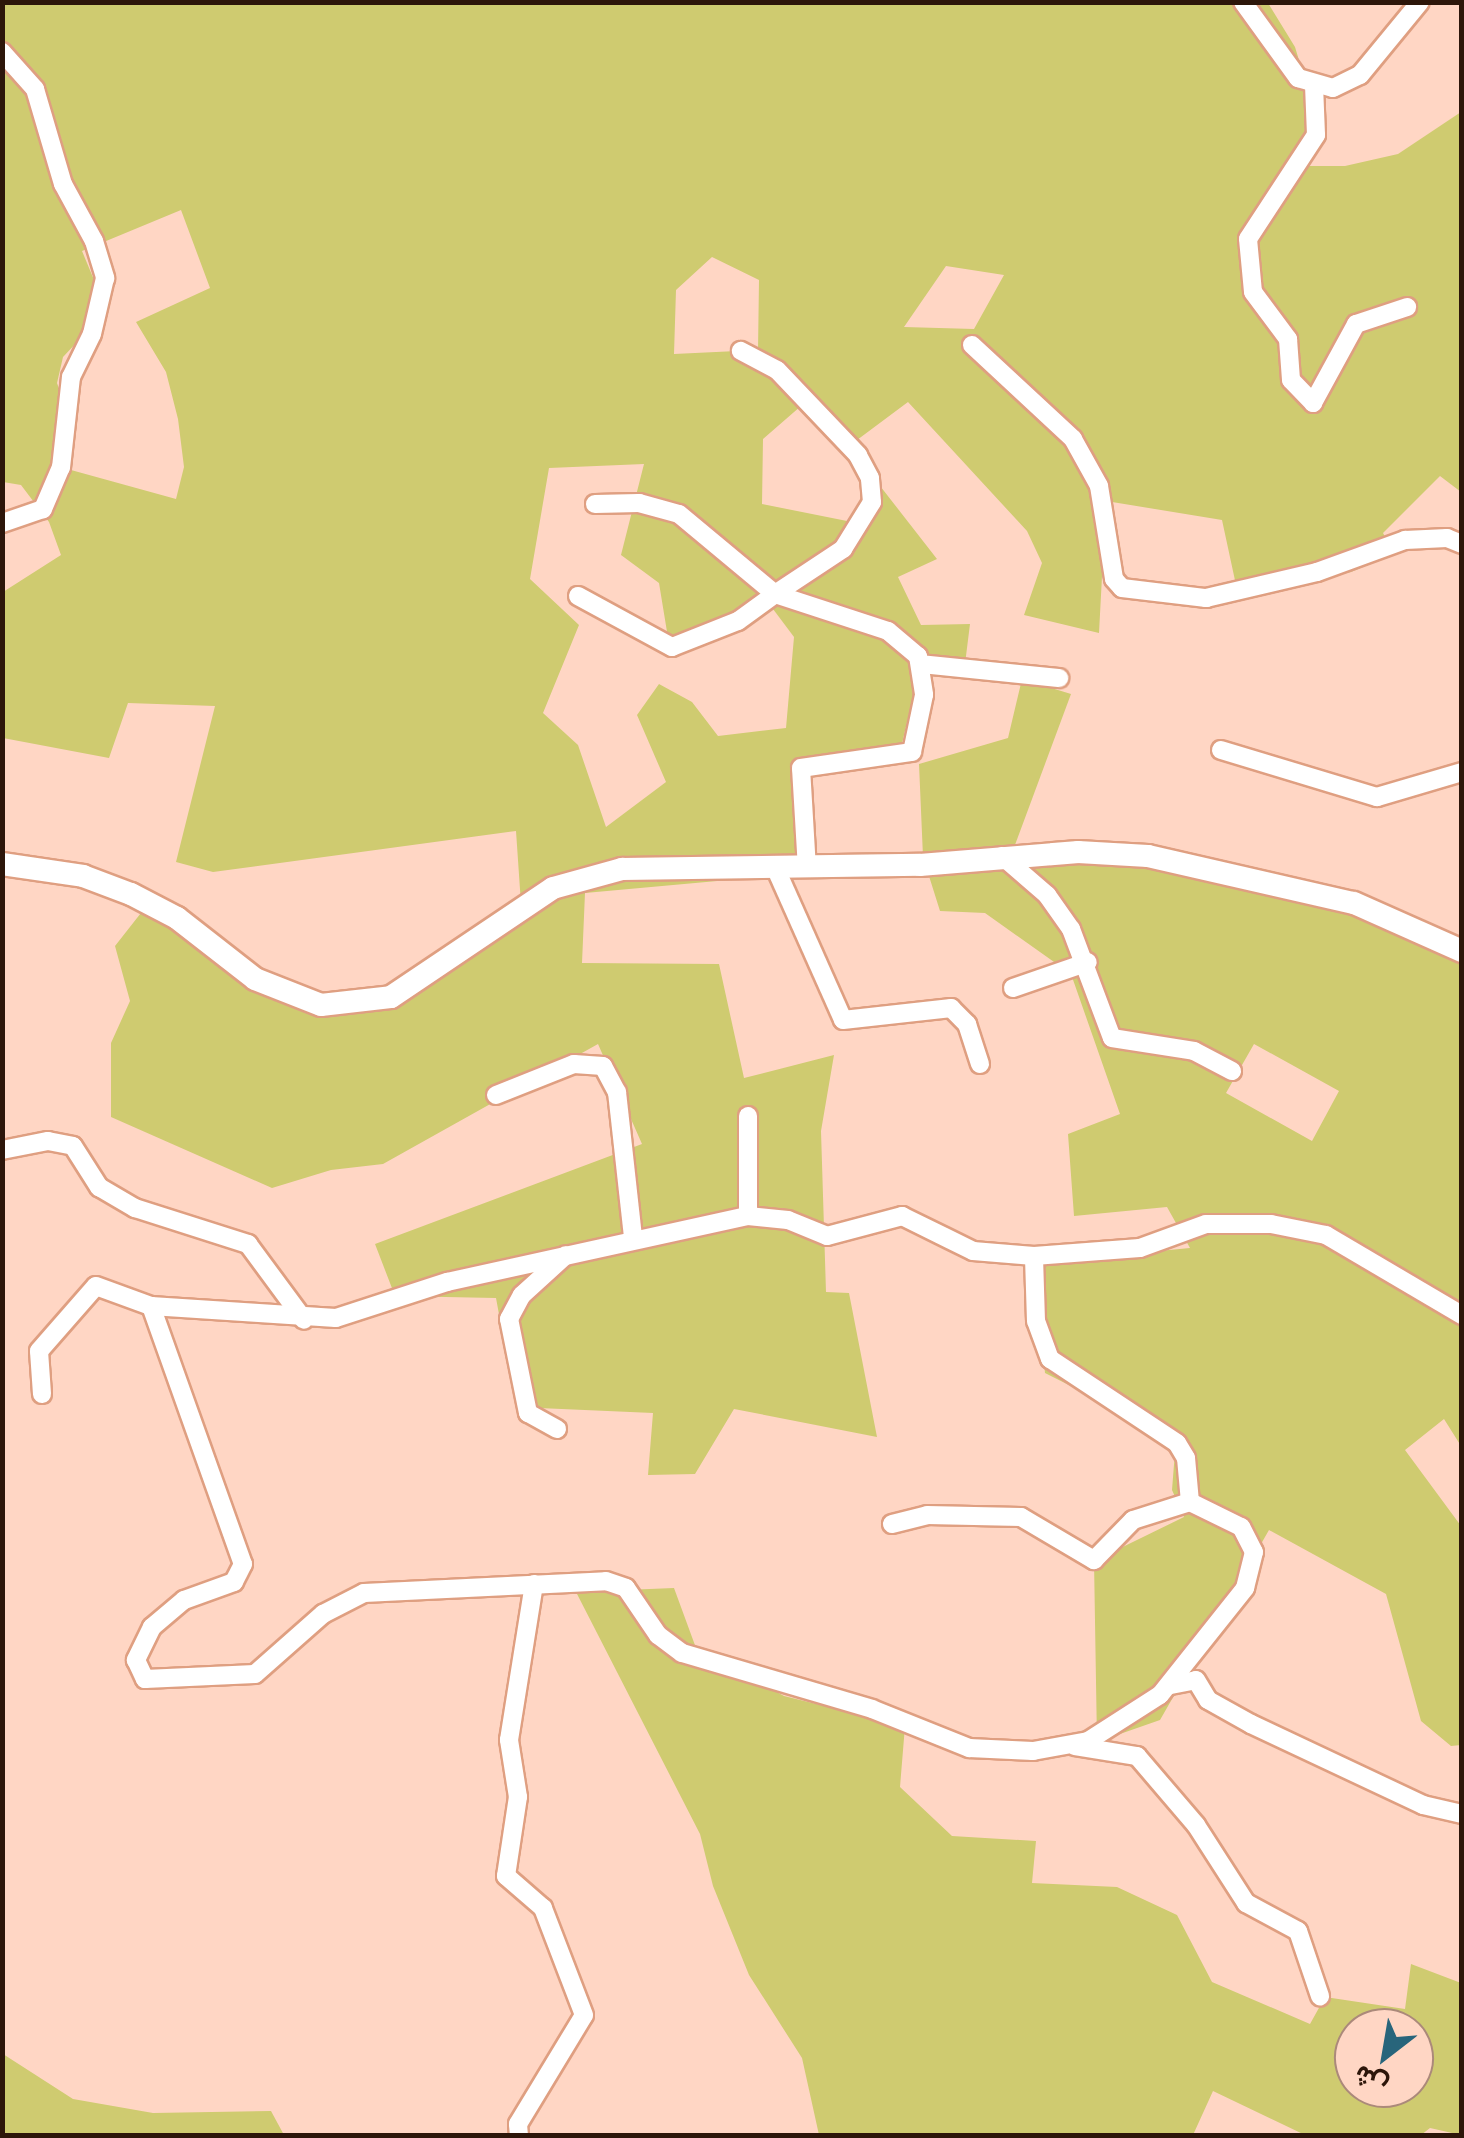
<!DOCTYPE html>
<meta charset="utf-8">
<style>
body{margin:0}
#map{position:relative;width:1464px;height:2138px;overflow:hidden;background:#ffd6c4;font-family:Commissioner,Vazirmatn,sans-serif}
div>[style]{position:absolute}
[style*='--x']{left:calc(var(--x)*1px);top:calc(var(--y)*1px);width:calc(var(--w)*1px);rotate:calc(var(--a)*1deg)}
.green>*{inset:0;background:#cfcb70}
.roads{filter:drop-shadow(2px 0 #df9f81) drop-shadow(-2px 0 #df9f81) drop-shadow(0 2px #df9f81) drop-shadow(0 -2px #df9f81)}
.minor>*{height:18px;margin:-9px;padding:0 9px;transform-origin:9px;border-radius:9px;background:#fff}
.major>*{height:22px;margin:-11px;padding:0 11px;transform-origin:11px;border-radius:11px;background:#fff}
span{translate:-50% -50%;white-space:nowrap;text-align:center;line-height:1.15;-webkit-text-stroke:10px #ffd6c4;paint-order:stroke}
.frame{position:absolute;inset:0;border:5px solid #2d160a;pointer-events:none}
.north{position:absolute;left:1334px;top:2008px;width:100px;height:100px;box-sizing:border-box;background:#ffd6c4;border:2px solid #ab897a;border-radius:50%;rotate:211deg;font-size:28px;font-weight:700;line-height:40px;text-align:center;color:#2d160a}
.north::after{content:'';display:block;margin:auto;width:35px;height:45px;background:#28657b;clip-path:polygon(50% 0,100% 100%,50% 72%,0 100%)}
</style>
<div id="map">
<div class="green">
<i style="clip-path:polygon(evenodd,525px 2px,1268px 3px,1295px 47px,1308px 90px,1308px 166px,1345px 166px,1398px 154px,1461px 112px,1461px 492px,1440px 476px,1383px 533px,1394px 554px,1351px 572px,1239px 599px,1222px 520px,1106px 501px,1099px 633px,1024px 615px,1042px 563px,1027px 531px,908px 402px,853px 443px,809px 399px,763px 439px,762px 504px,852px 522px,877px 482px,937px 559px,898px 577px,921px 625px,970px 624px,964px 672px,919px 670px,898px 761px,796px 768px,807px 873px,585px 893px,582px 963px,719px 964px,744px 1078px,834px 1055px,821px 1131px,826px 1292px,849px 1293px,877px 1437px,734px 1409px,695px 1474px,648px 1475px,653px 1413px,516px 1407px,496px 1298px,395px 1296px,375px 1244px,642px 1144px,598px 1044px,383px 1164px,331px 1170px,272px 1188px,111px 1117px,111px 1043px,130px 1001px,115px 946px,148px 904px,295px 1003px,412px 992px,521px 904px,516px 831px,213px 872px,176px 862px,215px 706px,128px 703px,109px 758px,3px 738px,3px 592px,61px 555px,49px 522px,21px 485px,3px 482px,3px 3px,525px 2px,181px 210px,210px 288px,136px 322px,166px 372px,178px 419px,184px 467px,176px 499px,71px 470px,71px 423px,57px 383px,63px 357px,95px 323px,97px 287px,82px 251px,181px 210px,525px 2px,712px 257px,759px 280px,758px 350px,674px 354px,676px 290px,712px 257px,525px 2px,946px 266px,1004px 275px,974px 329px,904px 327px,946px 266px,525px 2px,644px 464px,621px 555px,659px 583px,669px 644px,773px 609px,794px 637px,786px 728px,718px 736px,692px 702px,659px 684px,637px 715px,666px 782px,606px 827px,578px 745px,543px 713px,579px 625px,530px 579px,549px 468px,644px 464px)"></i>
<i style="clip-path:polygon(evenodd,1022px 679px,1071px 694px,1009px 861px,1130px 856px,1391px 911px,1461px 945px,1461px 1446px,1444px 1419px,1405px 1450px,1461px 1526px,1461px 1745px,1451px 1746px,1421px 1721px,1386px 1594px,1269px 1530px,1160px 1720px,1097px 1742px,1094px 1561px,1184px 1517px,1172px 1490px,1176px 1439px,1045px 1373px,1035px 1263px,1190px 1248px,1167px 1207px,1074px 1216px,1068px 1134px,1120px 1114px,1071px 974px,985px 913px,940px 911px,923px 857px,919px 764px,1008px 738px,1022px 679px,1254px 1044px,1339px 1091px,1312px 1141px,1226px 1093px,1254px 1044px)"></i>
<i style="clip-path:polygon(evenodd,674px 1588px,696px 1648px,784px 1696px,905px 1726px,900px 1787px,952px 1836px,1036px 1841px,1032px 1883px,1117px 1887px,1177px 1915px,1212px 1982px,1310px 2024px,1325px 1997px,1405px 2009px,1411px 1964px,1461px 1983px,1461px 2135px,1430px 2128px,1421px 2135px,1305px 2135px,1213px 2091px,1193px 2135px,819px 2135px,802px 2058px,749px 1975px,713px 1886px,700px 1834px,576px 1592px,674px 1588px,1354px 2028px,1414px 2028px,1414px 2088px,1354px 2088px,1354px 2028px)"></i>
<i style="clip-path:polygon(3px 2054px,73px 2099px,153px 2113px,271px 2111px,284px 2135px,3px 2135px)"></i>
</div>
<div class="roads">
<div class="minor">
<i style="--x:1243;--y:2;--w:94;--a:54.1"></i>
<i style="--x:1298;--y:78;--w:36;--a:16"></i>
<i style="--x:1333;--y:88;--w:30;--a:-26"></i>
<i style="--x:1360;--y:75;--w:94;--a:-50.6"></i>
<i style="--x:2;--y:52;--w:50;--a:48.3"></i>
<i style="--x:35;--y:89;--w:99;--a:73.6"></i>
<i style="--x:63;--y:184;--w:65;--a:61.5"></i>
<i style="--x:94;--y:241;--w:39;--a:73"></i>
<i style="--x:105;--y:278;--w:57;--a:103.1"></i>
<i style="--x:92;--y:334;--w:48;--a:116"></i>
<i style="--x:71;--y:377;--w:91;--a:96.3"></i>
<i style="--x:61;--y:467;--w:46;--a:113.2"></i>
<i style="--x:43;--y:509;--w:43;--a:161.1"></i>
<i style="--x:1314;--y:85;--w:50;--a:87.7"></i>
<i style="--x:1316;--y:135;--w:124;--a:123.2"></i>
<i style="--x:1248;--y:239;--w:53;--a:84.6"></i>
<i style="--x:1253;--y:292;--w:59;--a:53.3"></i>
<i style="--x:1288;--y:339;--w:41;--a:85.8"></i>
<i style="--x:1291;--y:380;--w:32;--a:46"></i>
<i style="--x:1313;--y:403;--w:90;--a:-61.4"></i>
<i style="--x:1356;--y:324;--w:54;--a:-18.4"></i>
<i style="--x:972;--y:345;--w:138;--a:42.9"></i>
<i style="--x:1073;--y:439;--w:54;--a:61"></i>
<i style="--x:1099;--y:486;--w:94;--a:80.8"></i>
<i style="--x:1114;--y:579;--w:12;--a:48"></i>
<i style="--x:1122;--y:588;--w:85;--a:6.8"></i>
<i style="--x:1206;--y:598;--w:114;--a:-13.2"></i>
<i style="--x:1317;--y:572;--w:94;--a:-20"></i>
<i style="--x:1405;--y:540;--w:42;--a:-2.7"></i>
<i style="--x:1447;--y:538;--w:16;--a:22"></i>
<i style="--x:595;--y:504;--w:44;--a:-1.3"></i>
<i style="--x:639;--y:503;--w:41;--a:15.4"></i>
<i style="--x:679;--y:514;--w:125;--a:39.8"></i>
<i style="--x:775;--y:594;--w:82;--a:-33.5"></i>
<i style="--x:843;--y:549;--w:55;--a:-58.3"></i>
<i style="--x:872;--y:502;--w:24;--a:-95"></i>
<i style="--x:870;--y:478;--w:26;--a:-118"></i>
<i style="--x:858;--y:455;--w:117;--a:-133.6"></i>
<i style="--x:777;--y:370;--w:41;--a:-152.2"></i>
<i style="--x:578;--y:596;--w:107;--a:28.5"></i>
<i style="--x:672;--y:647;--w:71;--a:-21.5"></i>
<i style="--x:738;--y:621;--w:46;--a:-36.1"></i>
<i style="--x:775;--y:594;--w:119;--a:18.1"></i>
<i style="--x:888;--y:631;--w:39;--a:40"></i>
<i style="--x:918;--y:656;--w:39;--a:81"></i>
<i style="--x:924;--y:695;--w:58;--a:101.9"></i>
<i style="--x:912;--y:752;--w:112;--a:171.8"></i>
<i style="--x:801;--y:768;--w:100;--a:86.6"></i>
<i style="--x:921;--y:664;--w:139;--a:5.8"></i>
<i style="--x:1221;--y:750;--w:163;--a:16.8"></i>
<i style="--x:1377;--y:797;--w:89;--a:-16.4"></i>
<i style="--x:1002;--y:856;--w:60;--a:40.9"></i>
<i style="--x:1047;--y:895;--w:42;--a:54.8"></i>
<i style="--x:1071;--y:929;--w:116;--a:69.4"></i>
<i style="--x:1112;--y:1038;--w:83;--a:9"></i>
<i style="--x:1194;--y:1051;--w:43;--a:27.8"></i>
<i style="--x:775;--y:867;--w:167;--a:66"></i>
<i style="--x:843;--y:1020;--w:109;--a:-6.3"></i>
<i style="--x:951;--y:1008;--w:23;--a:45"></i>
<i style="--x:967;--y:1024;--w:42;--a:72"></i>
<i style="--x:1013;--y:988;--w:79;--a:-19.1"></i>
<i style="--x:496;--y:1095;--w:84;--a:-21.7"></i>
<i style="--x:574;--y:1064;--w:29;--a:4"></i>
<i style="--x:603;--y:1066;--w:30;--a:62"></i>
<i style="--x:617;--y:1092;--w:147;--a:83.7"></i>
<i style="--x:748;--y:1116;--w:100;--a:90"></i>
<i style="--x:2;--y:1150;--w:47;--a:-11.1"></i>
<i style="--x:48;--y:1141;--w:25;--a:11"></i>
<i style="--x:73;--y:1146;--w:49;--a:57.6"></i>
<i style="--x:99;--y:1187;--w:42;--a:30.3"></i>
<i style="--x:135;--y:1208;--w:119;--a:17.7"></i>
<i style="--x:248;--y:1244;--w:94;--a:53.6"></i>
<i style="--x:151;--y:1306;--w:274;--a:70.4"></i>
<i style="--x:243;--y:1564;--w:20;--a:117"></i>
<i style="--x:234;--y:1582;--w:53;--a:160.2"></i>
<i style="--x:184;--y:1600;--w:42;--a:139.8"></i>
<i style="--x:152;--y:1627;--w:37;--a:116"></i>
<i style="--x:136;--y:1660;--w:21;--a:65"></i>
<i style="--x:145;--y:1679;--w:110;--a:-2.6"></i>
<i style="--x:255;--y:1674;--w:91;--a:-41.4"></i>
<i style="--x:323;--y:1614;--w:46;--a:-27.1"></i>
<i style="--x:364;--y:1593;--w:242;--a:-2.8"></i>
<i style="--x:606;--y:1581;--w:21;--a:19"></i>
<i style="--x:626;--y:1588;--w:57;--a:55.8"></i>
<i style="--x:658;--y:1635;--w:30;--a:37"></i>
<i style="--x:682;--y:1653;--w:198;--a:16.4"></i>
<i style="--x:872;--y:1709;--w:105;--a:21.9"></i>
<i style="--x:969;--y:1748;--w:64;--a:2.7"></i>
<i style="--x:1033;--y:1751;--w:56;--a:-10.3"></i>
<i style="--x:1088;--y:1741;--w:85;--a:-32.6"></i>
<i style="--x:1160;--y:1695;--w:137;--a:-51.5"></i>
<i style="--x:1245;--y:1588;--w:37;--a:-76"></i>
<i style="--x:1254;--y:1552;--w:28;--a:-117"></i>
<i style="--x:1241;--y:1527;--w:57;--a:-153.9"></i>
<i style="--x:1190;--y:1502;--w:44;--a:-95.2"></i>
<i style="--x:1186;--y:1458;--w:17;--a:-121"></i>
<i style="--x:1177;--y:1443;--w:152;--a:-146.5"></i>
<i style="--x:1050;--y:1359;--w:40;--a:-110.2"></i>
<i style="--x:1036;--y:1321;--w:65;--a:-91.8"></i>
<i style="--x:42;--y:1394;--w:43;--a:-94"></i>
<i style="--x:39;--y:1351;--w:86;--a:-48.8"></i>
<i style="--x:96;--y:1286;--w:59;--a:20"></i>
<i style="--x:151;--y:1306;--w:185;--a:3.7"></i>
<i style="--x:336;--y:1318;--w:117;--a:-18"></i>
<i style="--x:447;--y:1282;--w:308;--a:-12.4"></i>
<i style="--x:748;--y:1216;--w:40;--a:5.7"></i>
<i style="--x:788;--y:1220;--w:42;--a:22.3"></i>
<i style="--x:827;--y:1236;--w:78;--a:-14.9"></i>
<i style="--x:902;--y:1216;--w:79;--a:26.2"></i>
<i style="--x:973;--y:1251;--w:61;--a:4.7"></i>
<i style="--x:1034;--y:1256;--w:106;--a:-4.3"></i>
<i style="--x:1140;--y:1248;--w:70;--a:-20"></i>
<i style="--x:1206;--y:1224;--w:65;--a:0"></i>
<i style="--x:1271;--y:1224;--w:56;--a:11.3"></i>
<i style="--x:1326;--y:1235;--w:158;--a:30.5"></i>
<i style="--x:557;--y:1429;--w:33;--a:-151"></i>
<i style="--x:528;--y:1413;--w:96;--a:-101.4"></i>
<i style="--x:509;--y:1319;--w:27;--a:-62"></i>
<i style="--x:522;--y:1295;--w:59;--a:-42.3"></i>
<i style="--x:892;--y:1524;--w:36;--a:-14"></i>
<i style="--x:927;--y:1515;--w:94;--a:1.2"></i>
<i style="--x:1021;--y:1517;--w:85;--a:30.5"></i>
<i style="--x:1094;--y:1560;--w:56;--a:-45.7"></i>
<i style="--x:1133;--y:1520;--w:60;--a:-17.5"></i>
<i style="--x:1171;--y:1685;--w:25;--a:-11"></i>
<i style="--x:1196;--y:1680;--w:23;--a:59"></i>
<i style="--x:1208;--y:1700;--w:49;--a:29.2"></i>
<i style="--x:1251;--y:1724;--w:190;--a:25.2"></i>
<i style="--x:1423;--y:1805;--w:40;--a:13"></i>
<i style="--x:1075;--y:1746;--w:63;--a:9.2"></i>
<i style="--x:1137;--y:1756;--w:91;--a:49.5"></i>
<i style="--x:1196;--y:1825;--w:93;--a:57.3"></i>
<i style="--x:1246;--y:1903;--w:59;--a:28.3"></i>
<i style="--x:1298;--y:1931;--w:69;--a:71.3"></i>
<i style="--x:519;--y:2136;--w:12;--a:-95"></i>
<i style="--x:518;--y:2124;--w:127;--a:-58.8"></i>
<i style="--x:584;--y:2015;--w:115;--a:-111"></i>
<i style="--x:543;--y:1908;--w:49;--a:-139.1"></i>
<i style="--x:506;--y:1876;--w:80;--a:-81.4"></i>
<i style="--x:518;--y:1797;--w:58;--a:-99"></i>
<i style="--x:509;--y:1740;--w:158;--a:-80.9"></i>
</div>
<div class="major">
<i style="--x:2;--y:864;--w:82;--a:8.4"></i>
<i style="--x:83;--y:876;--w:51;--a:20.6"></i>
<i style="--x:131;--y:894;--w:52;--a:27.6"></i>
<i style="--x:177;--y:918;--w:99;--a:38"></i>
<i style="--x:255;--y:979;--w:71;--a:21.5"></i>
<i style="--x:321;--y:1005;--w:70;--a:-6.5"></i>
<i style="--x:391;--y:997;--w:195;--a:-33.9"></i>
<i style="--x:553;--y:888;--w:72;--a:-15.4"></i>
<i style="--x:622;--y:869;--w:298;--a:-0.8"></i>
<i style="--x:920;--y:865;--w:159;--a:-4.7"></i>
<i style="--x:1078;--y:852;--w:70;--a:3.3"></i>
<i style="--x:1148;--y:856;--w:211;--a:12.9"></i>
<i style="--x:1354;--y:903;--w:118;--a:24"></i>
</div>
</div>
<div class="frame"></div>
<div class="north">ش</div>
</div>
